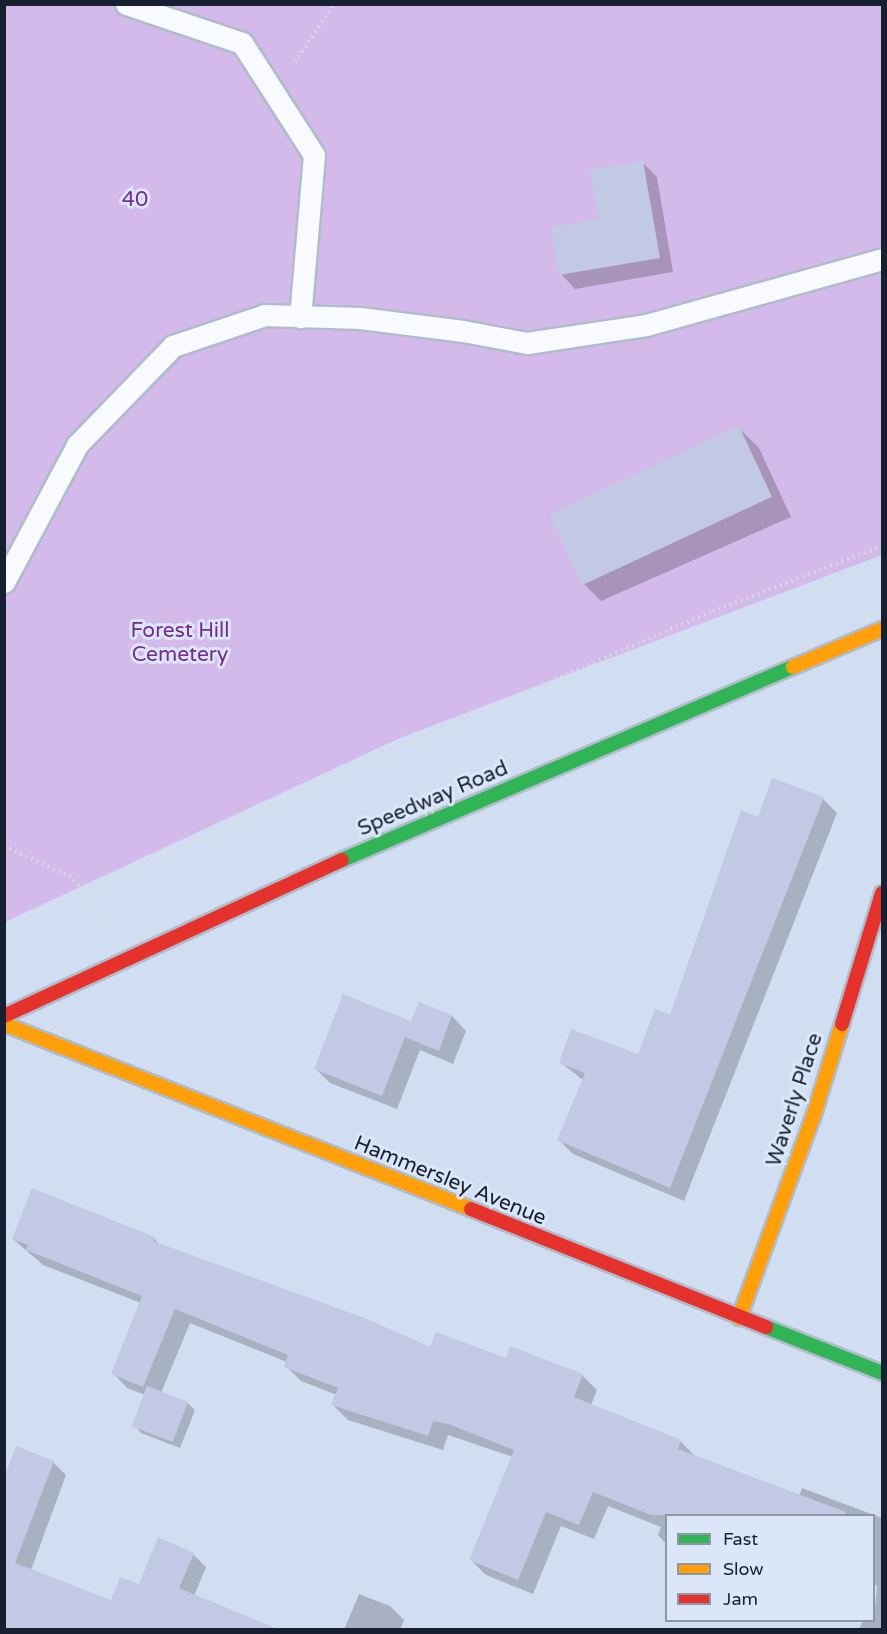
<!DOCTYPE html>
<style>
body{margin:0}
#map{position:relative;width:887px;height:1634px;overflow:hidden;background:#d1def2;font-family:"Varela Round",sans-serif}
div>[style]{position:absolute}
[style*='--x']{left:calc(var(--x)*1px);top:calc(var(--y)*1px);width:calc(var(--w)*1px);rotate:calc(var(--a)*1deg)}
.green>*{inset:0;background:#d3baea}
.shadow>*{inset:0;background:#0003}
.building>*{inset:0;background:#c1c9e4;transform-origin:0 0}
.path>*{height:4px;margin-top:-2px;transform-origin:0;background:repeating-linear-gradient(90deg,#d7dbe1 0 1.5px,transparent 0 6px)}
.roads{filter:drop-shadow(2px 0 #b0bbcc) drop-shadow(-2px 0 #b0bbcc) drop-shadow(0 2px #b0bbcc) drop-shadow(0 -2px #b0bbcc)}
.lane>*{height:21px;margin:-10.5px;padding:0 10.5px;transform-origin:10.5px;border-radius:10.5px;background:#f8fafd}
.fast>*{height:14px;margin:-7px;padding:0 7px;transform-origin:7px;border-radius:7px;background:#30b455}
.slow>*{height:14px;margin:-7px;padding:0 7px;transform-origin:7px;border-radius:7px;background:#ff9f0a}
.jam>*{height:14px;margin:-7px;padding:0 7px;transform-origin:7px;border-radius:7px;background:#e5322d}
span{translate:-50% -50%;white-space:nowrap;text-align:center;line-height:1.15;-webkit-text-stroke:6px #dbe7f9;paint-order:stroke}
.park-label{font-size:21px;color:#79288e}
.street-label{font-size:21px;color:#162030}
.frame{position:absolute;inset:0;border:6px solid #162030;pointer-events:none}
.legend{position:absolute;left:665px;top:1514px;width:210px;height:108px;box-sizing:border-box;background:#dbe7f9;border:2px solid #8c97a9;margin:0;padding:8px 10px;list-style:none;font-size:18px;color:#162030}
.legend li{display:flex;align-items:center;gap:12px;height:30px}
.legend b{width:30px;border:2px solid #8c97a9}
</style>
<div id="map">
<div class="green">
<i style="clip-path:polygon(4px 5px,882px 5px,882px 555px,400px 738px,5px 922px)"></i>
</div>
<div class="shadow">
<i style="clip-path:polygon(643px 163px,657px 177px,673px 272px,575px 289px,561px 274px)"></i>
<i style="clip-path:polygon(738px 427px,759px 448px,791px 517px,601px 601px,581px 581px)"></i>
<i style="clip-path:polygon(823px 799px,837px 813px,684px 1201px,573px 1154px,559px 1140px,583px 1080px,561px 1063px,638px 1056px,671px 1017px,759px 819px)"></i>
<i style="clip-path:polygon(420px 1003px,452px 1016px,466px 1031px,453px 1064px,420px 1050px,397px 1109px,330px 1083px,316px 1069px,412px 1023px)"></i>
<i style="clip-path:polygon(154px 1238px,161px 1246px,431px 1349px,582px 1375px,597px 1390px,591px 1405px,680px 1441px,696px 1457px,799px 1496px,802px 1488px,882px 1518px,882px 1630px,859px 1630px,863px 1620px,874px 1620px,877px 1586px,874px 1585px,874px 1516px,666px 1516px,666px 1544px,658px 1535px,661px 1527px,608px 1506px,594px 1539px,561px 1526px,533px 1594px,486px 1575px,471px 1560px,513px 1457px,448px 1435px,443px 1450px,348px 1420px,333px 1405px,337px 1395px,301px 1381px,286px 1366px,287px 1362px,190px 1323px,161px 1393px,188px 1403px,195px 1410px,180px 1448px,141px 1433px,134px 1425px,145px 1395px,127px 1388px,113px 1373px,141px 1303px,43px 1265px,13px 1239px)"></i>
<i style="clip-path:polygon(53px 1462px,66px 1475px,31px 1570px,112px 1602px,193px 1554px,206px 1567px,194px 1596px,257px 1621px,266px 1630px,11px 1630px,4px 1623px,4px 1482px)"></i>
<i style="clip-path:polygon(359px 1594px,390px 1606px,404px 1620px,400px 1630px,344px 1630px)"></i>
</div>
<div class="building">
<i style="clip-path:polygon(643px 161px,660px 258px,559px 275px,551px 227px,598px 219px,590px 170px)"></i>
<i style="left:739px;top:426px;width:78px;height:209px;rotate:65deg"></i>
<i style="clip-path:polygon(772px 778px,824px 797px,670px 1188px,557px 1140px,585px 1073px,559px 1063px,571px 1029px,638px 1054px,655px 1009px,670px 1015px,741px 810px,758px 817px)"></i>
<i style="clip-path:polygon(343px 994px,411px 1021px,419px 1002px,452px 1015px,439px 1051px,405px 1037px,382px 1096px,314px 1069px)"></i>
<i style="clip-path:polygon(32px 1188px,155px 1237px,153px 1241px,367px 1319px,430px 1347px,436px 1332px,506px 1358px,510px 1346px,583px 1374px,574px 1397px,681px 1440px,678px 1449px,846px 1512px,845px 1515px,651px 1515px,593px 1492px,579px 1525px,546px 1512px,518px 1580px,469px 1560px,514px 1450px,448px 1424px,433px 1421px,428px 1436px,331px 1405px,338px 1388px,284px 1367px,288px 1355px,175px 1309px,143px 1387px,111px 1374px,142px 1296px,26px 1250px,28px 1245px,12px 1239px)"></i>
<i style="left:147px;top:1386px;width:44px;height:43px;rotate:21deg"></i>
<i style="clip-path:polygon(16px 1446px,54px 1461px,15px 1563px,111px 1600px,120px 1577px,139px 1584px,158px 1537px,194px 1553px,179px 1588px,278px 1629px,4px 1629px,4px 1478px)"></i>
</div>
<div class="path">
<i style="--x:295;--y:62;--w:70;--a:-56.1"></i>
<i style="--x:4;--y:846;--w:72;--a:24.8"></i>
<i style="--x:69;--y:876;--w:22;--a:43"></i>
<i style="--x:85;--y:891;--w:32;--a:66"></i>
<i style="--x:85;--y:891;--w:396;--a:-24.5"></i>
<i style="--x:445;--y:727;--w:292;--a:-23.4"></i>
<i style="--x:713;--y:611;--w:181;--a:-21"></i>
</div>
<div class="roads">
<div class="lane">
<i style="--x:126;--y:4;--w:122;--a:18.6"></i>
<i style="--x:242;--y:43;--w:133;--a:57.3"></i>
<i style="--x:314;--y:155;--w:163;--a:94.9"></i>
<i style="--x:4;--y:582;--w:155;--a:-61.9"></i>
<i style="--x:77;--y:445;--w:138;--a:-45.9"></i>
<i style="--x:173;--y:346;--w:97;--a:-18.6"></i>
<i style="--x:265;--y:315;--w:95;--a:1.8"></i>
<i style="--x:360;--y:318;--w:104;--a:7.2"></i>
<i style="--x:463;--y:331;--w:65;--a:10.6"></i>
<i style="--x:527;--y:343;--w:120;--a:-8.6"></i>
<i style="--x:646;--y:325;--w:245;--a:-15.6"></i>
</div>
<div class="fast">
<i style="--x:342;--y:860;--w:491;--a:-23.2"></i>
<i style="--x:766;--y:1327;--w:125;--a:21.6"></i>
</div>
<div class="slow">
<i style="--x:793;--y:667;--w:97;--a:-23.1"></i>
<i style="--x:4;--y:1024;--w:502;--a:21.61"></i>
<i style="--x:739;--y:1318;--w:221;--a:-69.8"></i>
<i style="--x:815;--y:1111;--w:91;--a:-72.8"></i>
</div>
<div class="jam">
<i style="--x:4;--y:1016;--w:372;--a:-24.8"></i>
<i style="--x:842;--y:1024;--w:137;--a:-73"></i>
<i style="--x:471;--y:1209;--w:318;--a:21.8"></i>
</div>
</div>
<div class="park-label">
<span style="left:135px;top:200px">40</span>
<span style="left:180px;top:643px">Forest Hill<br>Cemetery</span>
</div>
<div class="street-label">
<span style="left:433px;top:799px;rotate:-23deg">Speedway Road</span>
<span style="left:795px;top:1100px;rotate:-72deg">Waverly Place</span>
<span style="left:450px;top:1181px;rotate:22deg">Hammersley Avenue</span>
</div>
<div class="frame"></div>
<ul class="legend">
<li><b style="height:8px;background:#30b455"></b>Fast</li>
<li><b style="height:8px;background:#ff9f0a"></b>Slow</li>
<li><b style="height:8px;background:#e5322d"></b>Jam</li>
</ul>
</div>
